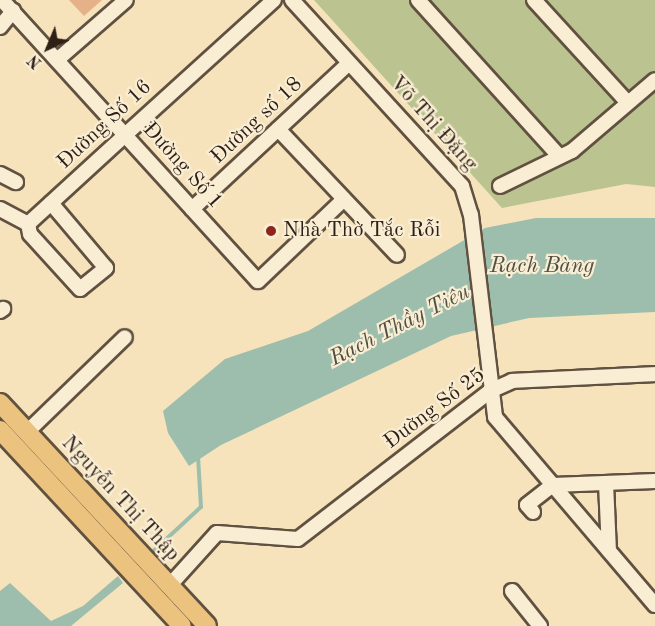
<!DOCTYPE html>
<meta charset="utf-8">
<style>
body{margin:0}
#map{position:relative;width:655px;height:626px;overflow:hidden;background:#f6e3bc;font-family:"Old Standard TT",serif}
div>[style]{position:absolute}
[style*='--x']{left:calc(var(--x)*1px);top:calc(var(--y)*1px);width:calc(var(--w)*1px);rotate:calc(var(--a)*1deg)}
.green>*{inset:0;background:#bbc491}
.water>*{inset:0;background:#9dbeac}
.stream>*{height:4px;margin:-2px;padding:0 2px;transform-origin:2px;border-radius:2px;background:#9dbeac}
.building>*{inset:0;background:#e6b088}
.roads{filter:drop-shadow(2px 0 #615140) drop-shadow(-2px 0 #615140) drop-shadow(0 2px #615140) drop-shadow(0 -2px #615140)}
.minor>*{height:14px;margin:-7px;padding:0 7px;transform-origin:7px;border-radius:7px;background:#f9edd3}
.major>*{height:18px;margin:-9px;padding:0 9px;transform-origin:9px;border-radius:9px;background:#ebc27e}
.dots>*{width:16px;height:16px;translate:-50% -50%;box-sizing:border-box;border:3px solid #f9edd3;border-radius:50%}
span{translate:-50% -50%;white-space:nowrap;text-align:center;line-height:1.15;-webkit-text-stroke:4.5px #f9edd3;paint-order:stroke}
.street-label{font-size:21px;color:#2f2017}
.poi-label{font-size:21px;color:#2f2017}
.left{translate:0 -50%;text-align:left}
.water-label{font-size:22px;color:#504f44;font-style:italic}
.north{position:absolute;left:18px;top:18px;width:60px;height:60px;-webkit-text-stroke:4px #f9edd3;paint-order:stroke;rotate:224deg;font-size:16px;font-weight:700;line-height:24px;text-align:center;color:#2f2017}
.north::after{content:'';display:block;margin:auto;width:21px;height:27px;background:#2f2017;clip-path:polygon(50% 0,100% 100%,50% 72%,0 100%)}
</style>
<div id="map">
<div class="green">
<i style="clip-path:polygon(314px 0,655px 0,655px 187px,626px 184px,502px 208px)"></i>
</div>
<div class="water">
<i style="clip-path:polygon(536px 218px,655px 218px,655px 312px,529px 318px,451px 336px,221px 445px,189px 466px,168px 433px,163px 411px,225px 359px,308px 331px,485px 228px)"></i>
<i style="clip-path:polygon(118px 576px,123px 583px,71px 626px,0 626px,0 591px,10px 583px,51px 621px,83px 606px)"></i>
</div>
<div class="stream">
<i style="--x:148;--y:556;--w:72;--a:-42.8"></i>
<i style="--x:201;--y:507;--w:51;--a:-93.4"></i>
</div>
<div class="building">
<i style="clip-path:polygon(69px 0,102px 0,84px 16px)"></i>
</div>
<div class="roads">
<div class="minor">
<i style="--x:2;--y:0;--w:380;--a:47.7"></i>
<i style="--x:258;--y:281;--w:117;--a:-43.6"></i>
<i style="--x:292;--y:0;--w:252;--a:47.6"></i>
<i style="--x:462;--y:186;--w:30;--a:73"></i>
<i style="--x:471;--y:215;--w:203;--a:83.2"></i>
<i style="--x:495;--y:417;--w:247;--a:49.6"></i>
<i style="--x:418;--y:0;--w:210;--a:47.9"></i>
<i style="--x:534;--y:0;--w:139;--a:47.6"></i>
<i style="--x:0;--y:27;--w:21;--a:-51"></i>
<i style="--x:57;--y:60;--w:91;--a:-41"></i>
<i style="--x:278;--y:129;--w:173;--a:46.6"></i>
<i style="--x:0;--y:174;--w:18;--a:27"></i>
<i style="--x:500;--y:186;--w:80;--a:-25.9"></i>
<i style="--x:572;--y:151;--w:109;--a:-40.5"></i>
<i style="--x:51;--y:203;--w:85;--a:49.8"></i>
<i style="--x:106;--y:268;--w:33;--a:141"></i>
<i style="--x:80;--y:289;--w:74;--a:-132.3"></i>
<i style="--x:30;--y:234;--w:10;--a:-101"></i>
<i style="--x:28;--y:224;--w:132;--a:-42.5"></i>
<i style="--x:125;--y:135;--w:201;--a:-42.2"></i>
<i style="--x:0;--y:209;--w:32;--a:28"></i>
<i style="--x:192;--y:209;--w:214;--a:-42.9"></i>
<i style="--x:0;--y:311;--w:4;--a:-34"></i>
<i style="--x:27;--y:432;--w:136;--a:-44.1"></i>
<i style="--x:606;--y:483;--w:68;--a:87.5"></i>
<i style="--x:533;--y:512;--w:9;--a:-131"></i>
<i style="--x:527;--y:505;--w:33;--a:-38"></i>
<i style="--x:553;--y:485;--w:102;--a:-2.2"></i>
<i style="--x:170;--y:585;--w:70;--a:-47.9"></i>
<i style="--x:217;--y:533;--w:81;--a:4.2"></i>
<i style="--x:298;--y:539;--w:242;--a:-37.6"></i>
<i style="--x:490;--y:391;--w:24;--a:-24"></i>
<i style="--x:512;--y:381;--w:143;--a:-2.8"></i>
<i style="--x:512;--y:591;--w:45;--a:51.3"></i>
</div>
<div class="major">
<i style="--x:0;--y:403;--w:304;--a:47.1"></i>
<i style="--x:0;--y:430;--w:267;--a:47.1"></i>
</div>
</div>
<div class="dots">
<i style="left:271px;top:231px;background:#8f2418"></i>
</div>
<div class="street-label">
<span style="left:257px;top:121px;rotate:-43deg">Đường số 18</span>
<span style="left:433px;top:124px;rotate:48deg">Võ Thị Đặng</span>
<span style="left:105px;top:125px;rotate:-43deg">Đường Số 16</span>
<span style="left:182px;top:166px;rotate:48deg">Đường Số 1</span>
<span style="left:435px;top:409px;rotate:-37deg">Đường Số 25</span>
<span style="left:120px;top:499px;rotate:47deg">Nguyễn Thị Thập</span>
</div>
<div class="poi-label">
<span class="left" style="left:283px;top:231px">Nhà Thờ Tắc Rỗi</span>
</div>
<div class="water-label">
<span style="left:542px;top:267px">Rạch Bàng</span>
<span style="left:400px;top:326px;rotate:-27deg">Rạch Thầy Tiêu</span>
</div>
<div class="north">N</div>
</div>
